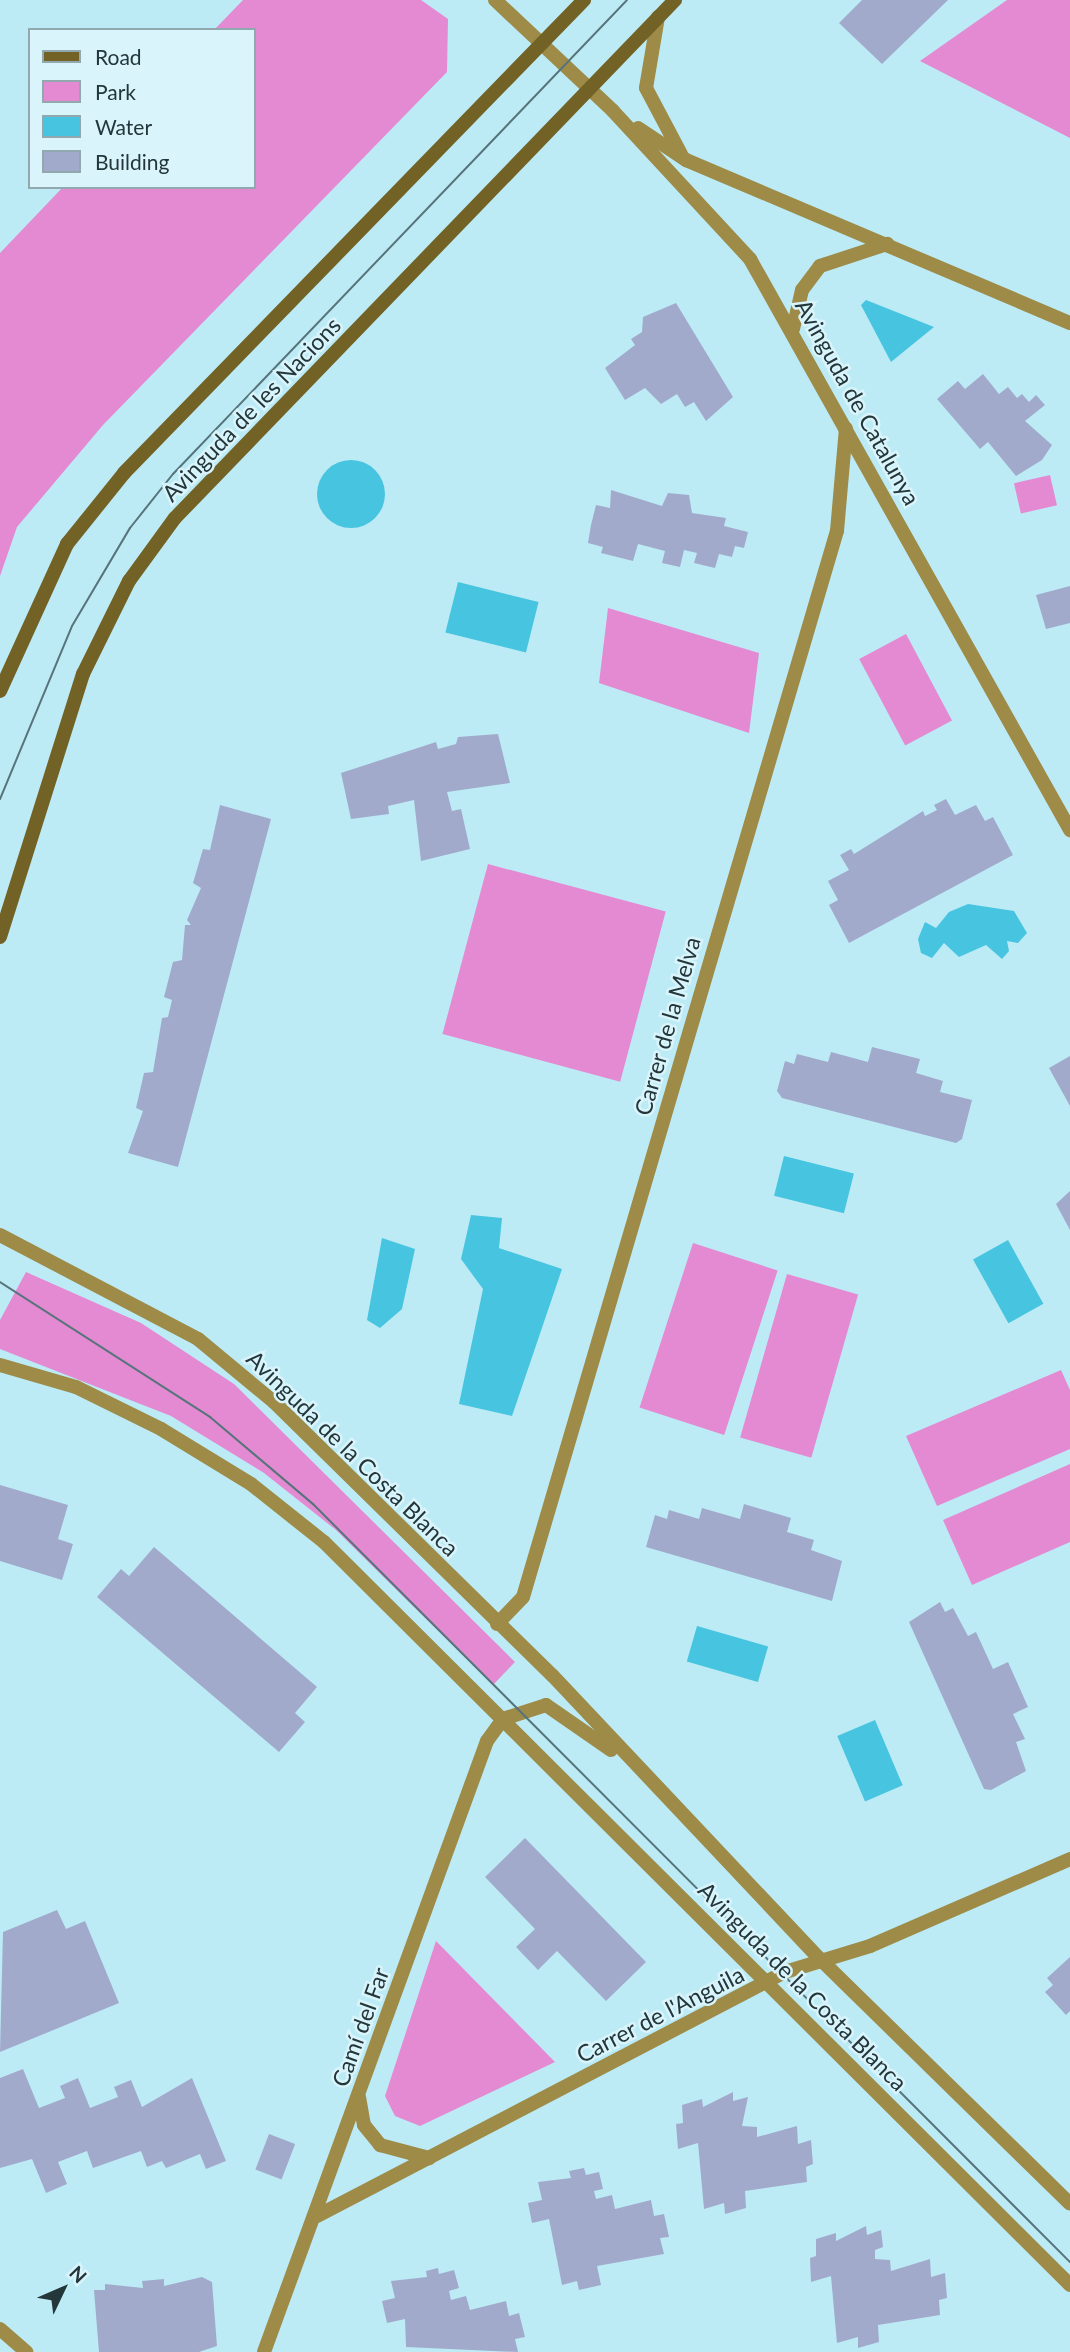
<!DOCTYPE html>
<meta charset="utf-8">
<style>
body{margin:0}
#map{position:relative;width:1070px;height:2352px;overflow:hidden;background:#bcebf6;font-family:Lato,sans-serif}
div>[style]{position:absolute}
[style*='--x']{left:calc(var(--x)*1px);top:calc(var(--y)*1px);width:calc(var(--w)*1px);rotate:calc(var(--a)*1deg)}
.green>*{inset:0;background:#e48ad2;transform-origin:0 0}
.water>*{inset:0;background:#47c4df;transform-origin:0 0}
.round{border-radius:50%}
.building>*{inset:0;background:#a2aacc;transform-origin:0 0}
.minor>*{height:14px;margin:-7px;padding:0 7px;transform-origin:7px;border-radius:7px;background:#9d8b47}
.tertiary>*{height:14px;margin:-7px;padding:0 7px;transform-origin:7px;border-radius:7px;background:#9d8b47}
.secondary>*{height:14px;margin:-7px;padding:0 7px;transform-origin:7px;border-radius:7px;background:#726225}
.tram>*{height:2px;margin:-1px;padding:0 1px;transform-origin:1px;border-radius:1px;background:#57747a}
span{translate:-50% -50%;white-space:nowrap;text-align:center;line-height:1.15;-webkit-text-stroke:5px #d9f4fb;paint-order:stroke}
.street-label{font-size:23px;color:#23363a}
.legend{position:absolute;left:28px;top:28px;width:228px;height:161px;box-sizing:border-box;background:#d9f4fb;border:2px solid #90a8ae;margin:0;padding:9px 12px;list-style:none;font-size:21px;color:#23363a}
.legend li{display:flex;align-items:center;gap:14px;height:35px}
.legend b{width:35px;border:2px solid #90a8ae}
.north{position:absolute;left:28px;top:2254px;width:70px;height:70px;-webkit-text-stroke:5px #d9f4fb;paint-order:stroke;rotate:46deg;font-size:19px;font-weight:700;line-height:28px;text-align:center;color:#23363a}
.north::after{content:'';display:block;margin:auto;width:24px;height:32px;background:#23363a;clip-path:polygon(50% 0,100% 100%,50% 72%,0 100%)}
</style>
<div id="map">
<div class="green">
<i style="clip-path:polygon(243px 0,421px 0,448px 19px,447px 72px,103px 425px,17px 527px,0 576px,0 253px,63px 187px,254px 187px,254px 30px,214px 30px)"></i>
<i style="clip-path:polygon(1007px 0,1070px 0,1070px 138px,920px 61px)"></i>
<i style="left:1050px;top:475px;width:31px;height:37px;rotate:77deg"></i>
<i style="clip-path:polygon(608px 608px,759px 653px,749px 733px,599px 683px)"></i>
<i style="left:906px;top:634px;width:98px;height:53px;rotate:62deg"></i>
<i style="left:488px;top:864px;width:184px;height:176px;rotate:15deg"></i>
<i style="left:693px;top:1243px;width:89px;height:173px;rotate:18deg"></i>
<i style="clip-path:polygon(26px 1272px,141px 1323px,234px 1384px,515px 1662px,493px 1685px,336px 1530px,264px 1473px,171px 1416px,0 1349px,0 1320px)"></i>
<i style="left:787px;top:1274px;width:74px;height:170px;rotate:16deg"></i>
<i style="clip-path:polygon(1061px 1370px,1070px 1390px,1070px 1449px,937px 1506px,906px 1436px)"></i>
<i style="clip-path:polygon(1070px 1464px,1070px 1542px,972px 1585px,943px 1520px)"></i>
<i style="clip-path:polygon(436px 1941px,555px 2062px,420px 2126px,395px 2116px,385px 2096px)"></i>
</div>
<div class="water">
<i style="clip-path:polygon(866px 300px,934px 327px,891px 362px,861px 305px)"></i>
<i class="round" style="left:317px;top:460px;width:68px;height:68px"></i>
<i style="left:458px;top:582px;width:83px;height:52px;rotate:14deg"></i>
<i style="clip-path:polygon(968px 904px,1014px 911px,1027px 933px,1018px 943px,1007px 941px,1009px 951px,1002px 959px,986px 945px,959px 957px,944px 943px,932px 958px,921px 953px,918px 939px,925px 922px,936px 928px,949px 912px)"></i>
<i style="left:784px;top:1156px;width:72px;height:41px;rotate:14deg"></i>
<i style="clip-path:polygon(471px 1215px,502px 1218px,499px 1248px,562px 1269px,512px 1416px,459px 1404px,483px 1289px,461px 1259px)"></i>
<i style="clip-path:polygon(382px 1238px,415px 1249px,402px 1309px,380px 1328px,367px 1320px)"></i>
<i style="left:1008px;top:1240px;width:73px;height:40px;rotate:61deg"></i>
<i style="left:697px;top:1626px;width:74px;height:37px;rotate:16deg"></i>
<i style="left:875px;top:1720px;width:71px;height:41px;rotate:67deg"></i>
</div>
<div class="building">
<i style="clip-path:polygon(862px 0,948px 0,882px 64px,839px 23px)"></i>
<i style="clip-path:polygon(676px 303px,733px 397px,706px 421px,694px 402px,685px 407px,677px 394px,661px 404px,645px 388px,625px 400px,605px 368px,635px 345px,631px 339px,642px 332px,643px 317px)"></i>
<i style="clip-path:polygon(983px 374px,999px 394px,1008px 387px,1017px 398px,1022px 394px,1029px 402px,1036px 395px,1045px 405px,1025px 421px,1052px 445px,1042px 460px,1016px 476px,988px 442px,980px 449px,937px 399px,958px 381px,965px 389px)"></i>
<i style="clip-path:polygon(611px 490px,662px 506px,668px 493px,689px 495px,692px 513px,726px 518px,724px 526px,748px 532px,744px 548px,735px 546px,732px 557px,719px 554px,715px 568px,694px 563px,697px 553px,684px 550px,680px 567px,662px 563px,665px 551px,638px 544px,633px 561px,601px 553px,603px 547px,588px 543px,591px 525px,596px 505px,610px 508px)"></i>
<i style="clip-path:polygon(1070px 586px,1070px 623px,1046px 629px,1036px 595px)"></i>
<i style="clip-path:polygon(498px 734px,510px 783px,447px 792px,452px 811px,461px 809px,470px 849px,421px 861px,414px 800px,388px 806px,389px 814px,351px 819px,341px 773px,436px 742px,438px 749px,456px 744px,458px 737px)"></i>
<i style="clip-path:polygon(946px 799px,955px 815px,976px 805px,985px 821px,993px 817px,1013px 855px,849px 943px,829px 905px,838px 900px,828px 881px,849px 870px,840px 855px,851px 849px,854px 854px,923px 811px,925px 816px,937px 810px,934px 805px)"></i>
<i style="clip-path:polygon(220px 805px,271px 819px,178px 1167px,128px 1153px,143px 1111px,136px 1108px,144px 1073px,153px 1072px,162px 1018px,168px 1017px,172px 1000px,164px 997px,173px 962px,182px 960px,185px 925px,191px 925px,187px 920px,201px 888px,193px 883px,203px 849px,210px 850px)"></i>
<i style="clip-path:polygon(872px 1047px,920px 1059px,916px 1073px,943px 1081px,940px 1092px,972px 1100px,962px 1139px,956px 1143px,782px 1098px,777px 1091px,785px 1061px,794px 1064px,797px 1054px,828px 1062px,831px 1052px,868px 1062px)"></i>
<i style="clip-path:polygon(1070px 1056px,1070px 1106px,1049px 1068px)"></i>
<i style="clip-path:polygon(1070px 1191px,1070px 1230px,1056px 1204px)"></i>
<i style="clip-path:polygon(0 1485px,68px 1505px,58px 1539px,73px 1544px,62px 1580px,0 1561px)"></i>
<i style="clip-path:polygon(744px 1504px,791px 1518px,787px 1532px,814px 1540px,811px 1550px,842px 1561px,832px 1601px,646px 1547px,655px 1515px,667px 1519px,669px 1510px,699px 1519px,702px 1508px,740px 1519px)"></i>
<i style="clip-path:polygon(154px 1547px,317px 1687px,295px 1713px,305px 1722px,279px 1752px,97px 1597px,121px 1569px,129px 1576px)"></i>
<i style="clip-path:polygon(940px 1602px,945px 1612px,953px 1608px,968px 1636px,976px 1632px,993px 1669px,1008px 1662px,1028px 1707px,1013px 1714px,1025px 1739px,1016px 1742px,1026px 1771px,991px 1790px,984px 1789px,909px 1622px)"></i>
<i style="clip-path:polygon(525px 1838px,646px 1962px,606px 2001px,557px 1951px,538px 1970px,516px 1947px,535px 1929px,485px 1877px)"></i>
<i style="clip-path:polygon(57px 1910px,66px 1929px,85px 1921px,119px 2003px,0 2052px,3px 1932px)"></i>
<i style="clip-path:polygon(1070px 1957px,1070px 2011px,1066px 2015px,1045px 1992px,1053px 1985px,1047px 1978px)"></i>
<i style="clip-path:polygon(23px 2069px,39px 2108px,65px 2098px,60px 2086px,78px 2078px,90px 2108px,118px 2097px,114px 2087px,131px 2080px,142px 2107px,192px 2078px,226px 2161px,206px 2169px,200px 2154px,166px 2168px,162px 2161px,147px 2167px,141px 2151px,93px 2168px,87px 2151px,58px 2162px,67px 2184px,46px 2193px,32px 2159px,0 2168px,0 2078px)"></i>
<i style="clip-path:polygon(733px 2092px,733px 2101px,748px 2097px,742px 2126px,757px 2127px,757px 2137px,797px 2126px,798px 2144px,811px 2140px,813px 2164px,806px 2167px,807px 2182px,745px 2191px,746px 2208px,725px 2214px,724px 2203px,704px 2209px,698px 2143px,678px 2149px,676px 2124px,683px 2123px,682px 2105px,702px 2099px,703px 2107px)"></i>
<i style="left:269px;top:2134px;width:28px;height:38px;rotate:21deg"></i>
<i style="clip-path:polygon(584px 2168px,586px 2175px,599px 2172px,603px 2189px,594px 2191px,596px 2199px,612px 2195px,615px 2209px,651px 2200px,654px 2216px,664px 2214px,669px 2237px,660px 2238px,664px 2254px,597px 2266px,601px 2285px,579px 2290px,577px 2281px,562px 2285px,549px 2219px,532px 2223px,528px 2203px,542px 2200px,538px 2182px,571px 2178px,569px 2171px)"></i>
<i style="clip-path:polygon(866px 2226px,867px 2235px,881px 2230px,883px 2247px,875px 2250px,875px 2259px,890px 2260px,891px 2271px,930px 2259px,931px 2277px,945px 2273px,947px 2298px,939px 2300px,940px 2315px,878px 2325px,879px 2342px,858px 2348px,858px 2337px,837px 2343px,831px 2276px,811px 2282px,810px 2258px,816px 2256px,816px 2239px,836px 2233px,836px 2241px)"></i>
<i style="clip-path:polygon(438px 2268px,439px 2274px,454px 2270px,459px 2288px,449px 2291px,451px 2300px,466px 2296px,470px 2310px,506px 2301px,509px 2316px,519px 2313px,525px 2337px,515px 2339px,518px 2352px,406px 2347px,405px 2319px,387px 2323px,382px 2301px,395px 2298px,391px 2281px,427px 2277px,426px 2271px)"></i>
<i style="clip-path:polygon(202px 2277px,212px 2282px,217px 2346px,199px 2352px,99px 2352px,94px 2290px,105px 2290px,105px 2284px,143px 2288px,142px 2281px,164px 2279px,164px 2286px)"></i>
</div>
<div class="minor">
<i style="--x:495;--y:0;--w:162;--a:43.2"></i>
<i style="--x:613;--y:111;--w:202;--a:47.2"></i>
<i style="--x:750;--y:259;--w:655;--a:60.73"></i>
<i style="--x:658;--y:17;--w:72;--a:99.6"></i>
<i style="--x:646;--y:88;--w:75;--a:62.1"></i>
<i style="--x:638;--y:128;--w:58;--a:33.7"></i>
<i style="--x:686;--y:160;--w:417;--a:23"></i>
<i style="--x:793;--y:329;--w:40;--a:-77"></i>
<i style="--x:802;--y:290;--w:30;--a:-53"></i>
<i style="--x:820;--y:266;--w:71;--a:-18.2"></i>
<i style="--x:497;--y:1624;--w:37;--a:-46"></i>
<i style="--x:523;--y:1597;--w:1111;--a:-73.59"></i>
<i style="--x:837;--y:531;--w:103;--a:-85"></i>
<i style="--x:359;--y:2097;--w:28;--a:80"></i>
<i style="--x:364;--y:2125;--w:26;--a:51"></i>
<i style="--x:380;--y:2145;--w:51;--a:14.9"></i>
<i style="--x:317;--y:2216;--w:528;--a:-27.54"></i>
<i style="--x:785;--y:1972;--w:89;--a:-17"></i>
<i style="--x:870;--y:1946;--w:218;--a:-23.5"></i>
<i style="--x:0;--y:2329;--w:35;--a:41"></i>
<i style="--x:264;--y:2352;--w:650;--a:-69.95"></i>
<i style="--x:487;--y:1741;--w:27;--a:-54"></i>
</div>
<div class="tertiary">
<i style="--x:0;--y:1235;--w:224;--a:27.7"></i>
<i style="--x:198;--y:1339;--w:99;--a:39.7"></i>
<i style="--x:274;--y:1402;--w:391;--a:44.5"></i>
<i style="--x:553;--y:1676;--w:388;--a:46.7"></i>
<i style="--x:819;--y:1958;--w:351;--a:44.4"></i>
<i style="--x:0;--y:1365;--w:79;--a:16.1"></i>
<i style="--x:76;--y:1387;--w:95;--a:26.3"></i>
<i style="--x:161;--y:1429;--w:105;--a:31.4"></i>
<i style="--x:251;--y:1484;--w:93;--a:38.5"></i>
<i style="--x:324;--y:1542;--w:1053;--a:44.88"></i>
<i style="--x:503;--y:1719;--w:45;--a:-18"></i>
<i style="--x:546;--y:1705;--w:79;--a:34.7"></i>
</div>
<div class="secondary">
<i style="--x:0;--y:691;--w:162;--a:-65.5"></i>
<i style="--x:67;--y:544;--w:91;--a:-51.2"></i>
<i style="--x:124;--y:473;--w:660;--a:-45.8"></i>
<i style="--x:0;--y:937;--w:276;--a:-72.5"></i>
<i style="--x:83;--y:674;--w:104;--a:-63.7"></i>
<i style="--x:129;--y:581;--w:78;--a:-53.9"></i>
<i style="--x:175;--y:518;--w:720;--a:-46.01"></i>
</div>
<div class="tram">
<i style="--x:0;--y:799;--w:187;--a:-67.4"></i>
<i style="--x:72;--y:626;--w:114;--a:-59.4"></i>
<i style="--x:130;--y:528;--w:69;--a:-51.5"></i>
<i style="--x:173;--y:474;--w:656;--a:-46.23"></i>
<i style="--x:0;--y:1282;--w:250;--a:32.7"></i>
<i style="--x:210;--y:1417;--w:135;--a:40.2"></i>
<i style="--x:313;--y:1504;--w:1071;--a:45.04"></i>
</div>
<div class="street-label">
<span style="left:858px;top:402px;rotate:61deg">Avinguda de Catalunya</span>
<span style="left:251px;top:409px;rotate:-46deg">Avinguda de les Nacions</span>
<span style="left:667px;top:1026px;rotate:-74deg">Carrer de la Melva</span>
<span style="left:353px;top:1453px;rotate:44deg">Avinguda de la Costa Blanca</span>
<span style="left:803px;top:1986px;rotate:45deg">Avinguda de la Costa Blanca</span>
<span style="left:660px;top:2014px;rotate:-27deg">Carrer de l'Anguila</span>
<span style="left:360px;top:2027px;rotate:-70deg">Camí del Far</span>
</div>
<ul class="legend">
<li><b style="height:9px;background:#726225"></b>Road</li>
<li><b style="height:19px;background:#e48ad2"></b>Park</li>
<li><b style="height:19px;background:#47c4df"></b>Water</li>
<li><b style="height:19px;background:#a2aacc"></b>Building</li>
</ul>
<div class="north">N</div>
</div>
